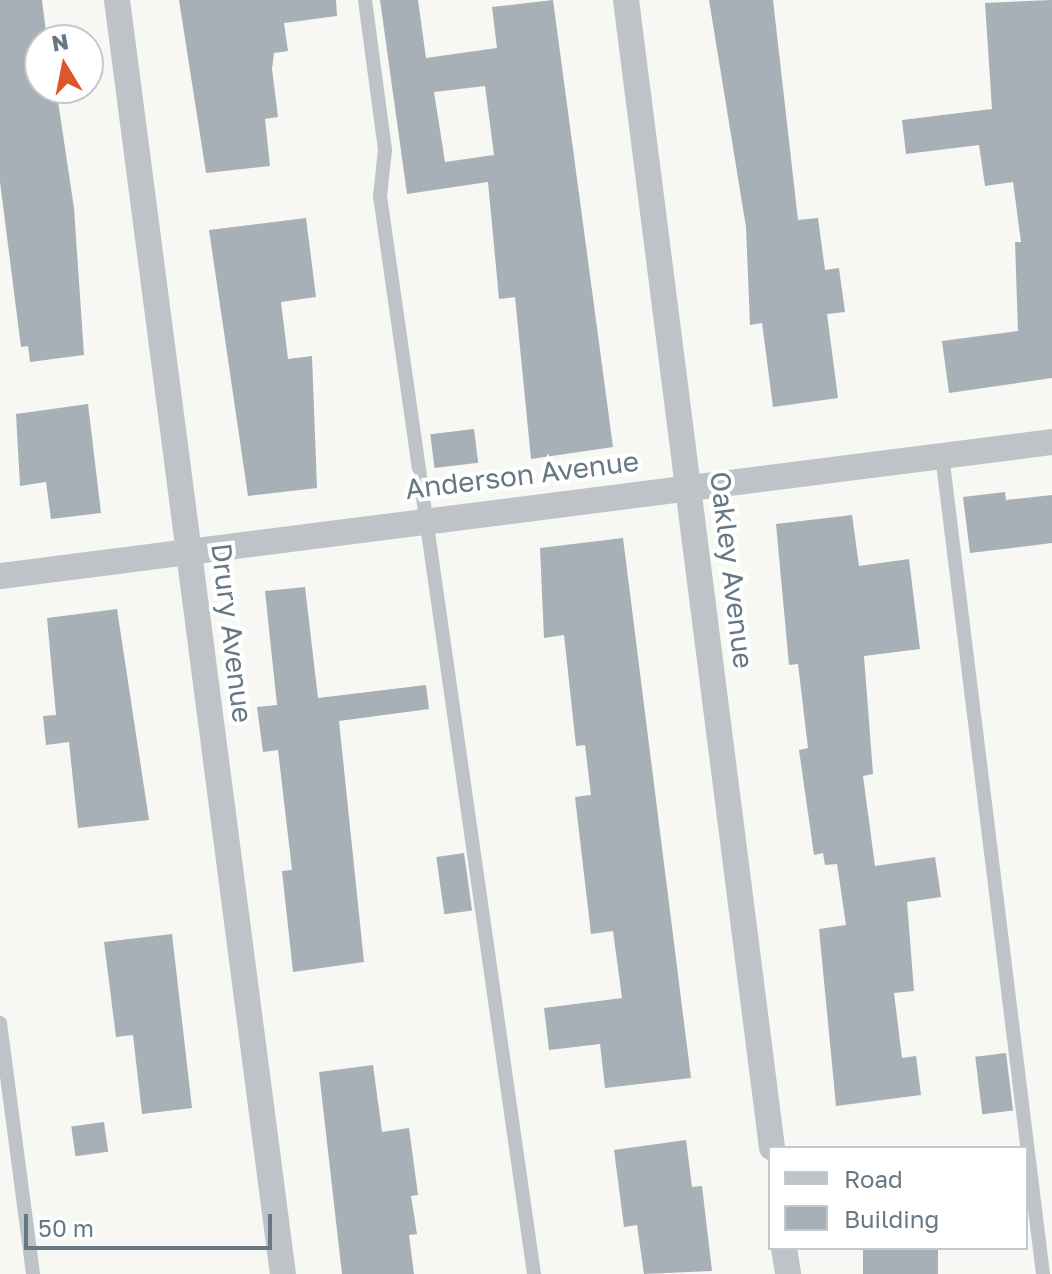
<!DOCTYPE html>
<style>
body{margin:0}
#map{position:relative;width:1052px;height:1274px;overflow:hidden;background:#f7f7f4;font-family:"Golos Text",sans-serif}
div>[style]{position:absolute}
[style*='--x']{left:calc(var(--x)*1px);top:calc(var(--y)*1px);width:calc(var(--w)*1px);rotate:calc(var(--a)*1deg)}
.building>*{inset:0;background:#a7b0b6;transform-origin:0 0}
.service>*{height:14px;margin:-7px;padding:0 7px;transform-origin:7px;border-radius:7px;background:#bec3c7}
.minor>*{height:26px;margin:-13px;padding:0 13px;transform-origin:13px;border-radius:13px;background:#bec3c7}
span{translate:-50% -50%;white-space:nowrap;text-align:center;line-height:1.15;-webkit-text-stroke:8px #fff;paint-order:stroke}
.street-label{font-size:28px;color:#677885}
.legend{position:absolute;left:768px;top:1146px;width:260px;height:104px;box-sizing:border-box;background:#fff;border:2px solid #c2c9ce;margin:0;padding:10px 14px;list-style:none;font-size:24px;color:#677885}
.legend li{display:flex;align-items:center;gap:16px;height:40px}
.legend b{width:40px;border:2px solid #c2c9ce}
.north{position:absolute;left:24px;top:24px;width:80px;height:80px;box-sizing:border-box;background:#fff;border:2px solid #c2c9ce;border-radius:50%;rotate:350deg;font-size:22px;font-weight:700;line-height:32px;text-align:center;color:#677885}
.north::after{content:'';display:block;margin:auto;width:28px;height:36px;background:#e0562c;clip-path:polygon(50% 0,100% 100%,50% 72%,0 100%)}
.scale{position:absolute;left:24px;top:1214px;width:248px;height:36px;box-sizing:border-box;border:4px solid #677885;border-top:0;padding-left:10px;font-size:24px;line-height:28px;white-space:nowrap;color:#677885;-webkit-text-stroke:6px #fff;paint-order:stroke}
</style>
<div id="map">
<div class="building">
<i style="clip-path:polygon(0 0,42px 0,47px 40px,40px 40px,40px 88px,56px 88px,74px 208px,84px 355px,30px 362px,28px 346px,21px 347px,0 182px)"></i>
<i style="clip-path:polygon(179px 0,336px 0,337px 16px,284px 23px,288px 51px,274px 53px,272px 69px,278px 117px,265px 119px,270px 166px,206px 173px)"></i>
<i style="clip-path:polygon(evenodd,380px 0,418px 0,426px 58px,497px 48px,492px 7px,553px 0,613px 447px,531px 459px,515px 297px,499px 299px,488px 182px,407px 194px,380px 0,485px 86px,494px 155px,445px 162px,434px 92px,485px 86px)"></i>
<i style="clip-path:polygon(709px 0,773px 0,798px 220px,818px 218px,825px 270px,839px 268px,845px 312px,827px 314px,838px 398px,773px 407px,762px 323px,750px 325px,746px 227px)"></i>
<i style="clip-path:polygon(1052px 0,1052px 378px,949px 393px,942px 341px,1018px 331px,1015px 242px,1021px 242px,1013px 182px,985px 186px,979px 145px,906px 154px,902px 120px,992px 109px,985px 3px)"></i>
<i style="clip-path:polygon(306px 218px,316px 297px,281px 302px,288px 359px,312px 356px,317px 488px,248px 496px,209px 230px)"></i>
<i style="clip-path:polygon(88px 404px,101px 513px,51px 519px,46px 482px,20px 486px,16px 414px)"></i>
<i style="left:474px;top:429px;width:34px;height:44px;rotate:83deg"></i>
<i style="clip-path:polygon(1005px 492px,1006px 500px,1052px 495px,1052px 543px,970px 553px,963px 497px)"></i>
<i style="clip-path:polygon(852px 515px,859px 566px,909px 559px,920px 649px,864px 656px,873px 774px,863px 776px,875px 866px,935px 857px,941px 897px,907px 902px,914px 991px,894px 993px,902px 1058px,916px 1056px,921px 1095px,836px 1106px,819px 929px,846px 925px,837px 864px,825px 865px,823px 853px,814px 855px,799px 750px,808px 748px,798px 664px,789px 665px,776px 524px)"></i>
<i style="clip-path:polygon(623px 538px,691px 1078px,605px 1088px,600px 1044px,549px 1050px,544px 1008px,622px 998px,613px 931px,591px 934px,575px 797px,591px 795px,585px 745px,576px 746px,564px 635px,544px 638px,540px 548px)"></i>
<i style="clip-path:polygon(305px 587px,318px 698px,426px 685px,429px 709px,339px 721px,364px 962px,293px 972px,282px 871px,292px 870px,278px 750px,263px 752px,257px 707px,277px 705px,265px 591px)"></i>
<i style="clip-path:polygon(117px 609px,149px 820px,78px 828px,69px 742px,46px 745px,43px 716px,56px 715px,47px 618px)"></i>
<i style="left:464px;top:853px;width:58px;height:28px;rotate:82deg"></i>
<i style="clip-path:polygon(172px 934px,192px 1108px,142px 1114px,133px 1035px,116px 1037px,104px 942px)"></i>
<i style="left:1006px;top:1053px;width:58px;height:31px;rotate:83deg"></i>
<i style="clip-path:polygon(373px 1065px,382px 1132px,409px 1128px,418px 1195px,411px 1196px,417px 1234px,409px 1235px,414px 1274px,342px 1274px,319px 1072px)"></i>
<i style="left:104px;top:1122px;width:30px;height:33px;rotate:82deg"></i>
<i style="clip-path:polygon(686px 1140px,692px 1187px,702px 1186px,712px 1271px,644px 1274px,637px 1225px,624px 1227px,614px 1150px)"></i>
<i style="left:863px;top:1248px;width:75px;height:26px"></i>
</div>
<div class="service">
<i style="--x:365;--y:0;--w:151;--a:82.4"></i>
<i style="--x:385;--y:150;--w:46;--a:96.2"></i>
<i style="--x:380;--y:196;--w:1089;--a:81.87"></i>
<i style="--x:942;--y:455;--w:825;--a:82.97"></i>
<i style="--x:0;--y:1023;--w:253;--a:82.5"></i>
</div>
<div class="minor">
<i style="--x:117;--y:0;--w:1285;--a:82.58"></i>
<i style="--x:626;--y:0;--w:1157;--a:82.75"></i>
<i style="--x:0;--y:576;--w:1060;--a:-7.26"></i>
<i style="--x:784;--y:1248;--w:26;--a:81"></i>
</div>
<div class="street-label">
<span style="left:522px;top:475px;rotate:-7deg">Anderson Avenue</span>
<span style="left:732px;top:570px;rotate:83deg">Oakley Avenue</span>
<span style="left:232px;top:633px;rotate:83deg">Drury Avenue</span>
</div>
<ul class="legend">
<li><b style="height:10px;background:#bec3c7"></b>Road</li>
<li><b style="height:22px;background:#a7b0b6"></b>Building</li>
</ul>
<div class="north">N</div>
<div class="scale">50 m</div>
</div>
